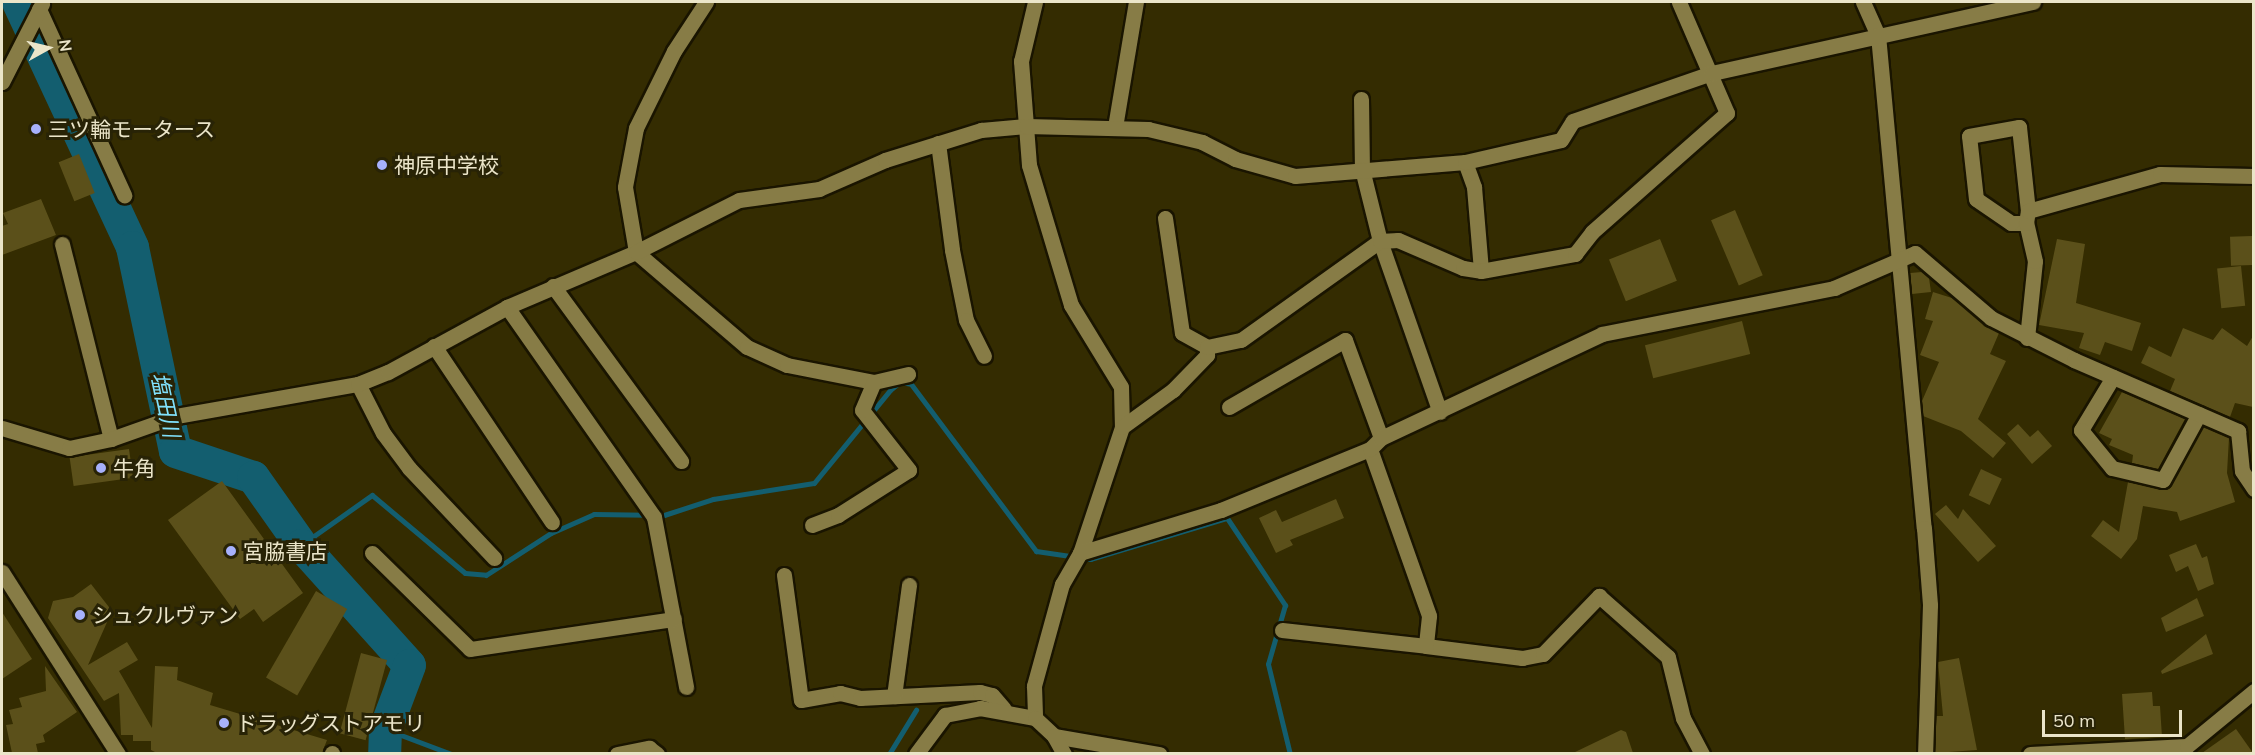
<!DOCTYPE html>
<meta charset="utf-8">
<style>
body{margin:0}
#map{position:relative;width:2255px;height:755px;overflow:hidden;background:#342c01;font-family:Mulish,"Noto Sans JP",sans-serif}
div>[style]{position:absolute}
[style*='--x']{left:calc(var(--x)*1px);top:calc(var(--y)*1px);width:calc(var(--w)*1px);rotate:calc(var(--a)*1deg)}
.stream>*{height:5px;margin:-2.5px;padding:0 2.5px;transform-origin:2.5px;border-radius:2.5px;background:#135e6f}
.river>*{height:33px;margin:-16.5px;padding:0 16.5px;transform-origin:16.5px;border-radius:16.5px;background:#135e6f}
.building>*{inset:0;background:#5b501a;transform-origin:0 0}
.roads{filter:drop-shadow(2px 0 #1a1500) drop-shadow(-2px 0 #1a1500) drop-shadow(0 2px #1a1500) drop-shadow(0 -2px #1a1500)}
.minor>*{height:15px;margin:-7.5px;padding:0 7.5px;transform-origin:7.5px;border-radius:7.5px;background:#877c46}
.dots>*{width:16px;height:16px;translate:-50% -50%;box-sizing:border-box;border:3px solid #282306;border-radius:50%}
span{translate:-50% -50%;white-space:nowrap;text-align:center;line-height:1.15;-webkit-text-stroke:6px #282306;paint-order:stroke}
.poi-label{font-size:21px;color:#ebe5c9}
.left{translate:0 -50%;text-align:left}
.water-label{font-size:22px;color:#80e0fb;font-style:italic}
.frame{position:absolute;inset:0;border:3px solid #ebe5c9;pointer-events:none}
.north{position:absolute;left:18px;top:18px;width:60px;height:60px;-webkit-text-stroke:4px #282306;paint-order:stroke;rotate:82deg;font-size:16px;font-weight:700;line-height:24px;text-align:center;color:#ebe5c9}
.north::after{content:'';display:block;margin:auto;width:21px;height:27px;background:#ebe5c9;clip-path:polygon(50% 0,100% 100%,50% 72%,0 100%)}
.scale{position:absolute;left:2042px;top:710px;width:140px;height:27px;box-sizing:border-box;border:3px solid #ebe5c9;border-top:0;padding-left:8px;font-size:18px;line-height:21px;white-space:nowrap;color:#ebe5c9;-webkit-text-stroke:4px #282306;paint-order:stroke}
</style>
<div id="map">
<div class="stream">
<i style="--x:301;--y:545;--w:87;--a:-35.2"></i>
<i style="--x:372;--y:495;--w:121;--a:40"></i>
<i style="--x:465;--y:573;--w:21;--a:5"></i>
<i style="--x:486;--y:575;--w:77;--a:-32.9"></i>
<i style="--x:551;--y:533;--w:47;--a:-23.8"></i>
<i style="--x:594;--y:514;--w:70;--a:0.8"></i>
<i style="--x:664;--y:515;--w:52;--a:-18.1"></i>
<i style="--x:713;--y:499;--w:102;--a:-9"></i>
<i style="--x:814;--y:483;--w:120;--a:-50.7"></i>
<i style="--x:890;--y:390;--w:13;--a:-39"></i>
<i style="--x:900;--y:382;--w:11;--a:10"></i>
<i style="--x:911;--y:384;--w:209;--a:53.2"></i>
<i style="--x:1036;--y:551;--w:55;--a:8.4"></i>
<i style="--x:1090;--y:559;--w:143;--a:-16.7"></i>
<i style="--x:1227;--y:518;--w:105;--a:56.3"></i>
<i style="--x:1285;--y:605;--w:61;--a:106.1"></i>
<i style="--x:1268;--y:664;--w:93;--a:76.3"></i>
<i style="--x:385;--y:729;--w:71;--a:20.7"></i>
<i style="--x:517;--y:754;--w:22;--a:0"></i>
<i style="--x:889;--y:754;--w:52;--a:-58.5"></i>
</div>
<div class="river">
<i style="--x:18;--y:2;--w:270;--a:65"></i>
<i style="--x:132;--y:247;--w:208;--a:78.1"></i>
<i style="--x:175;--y:451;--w:82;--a:18.4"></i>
<i style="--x:253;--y:477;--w:83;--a:54.8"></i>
<i style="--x:301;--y:545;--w:161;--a:48"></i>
<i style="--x:409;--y:665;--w:68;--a:110.6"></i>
<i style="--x:385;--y:729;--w:25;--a:92"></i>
</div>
<div class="building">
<i style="left:79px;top:154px;width:42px;height:22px;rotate:68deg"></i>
<i style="clip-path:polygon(41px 199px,56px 235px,2px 255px,2px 226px,8px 224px,3px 213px)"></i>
<i style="left:1735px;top:210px;width:71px;height:26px;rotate:67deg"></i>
<i style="left:2252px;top:236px;width:29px;height:22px;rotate:88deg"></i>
<i style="left:1660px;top:239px;width:45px;height:55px;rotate:68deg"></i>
<i style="clip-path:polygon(2057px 239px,2085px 244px,2076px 303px,2141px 323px,2132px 351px,2105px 342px,2100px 355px,2079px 348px,2084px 333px,2039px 325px)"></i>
<i style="left:2241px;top:266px;width:40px;height:24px;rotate:84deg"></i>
<i style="clip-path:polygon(1922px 272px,1929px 278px,1931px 292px,1912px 294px,1910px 273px)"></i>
<i style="clip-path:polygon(1933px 292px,1952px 298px,1999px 333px,1990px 354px,2006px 361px,1978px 419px,2006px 443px,1993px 458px,1961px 431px,1923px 416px,1922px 401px,1939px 362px,1920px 355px,1933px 321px,1925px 319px)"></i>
<i style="left:1742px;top:321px;width:34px;height:100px;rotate:76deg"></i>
<i style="clip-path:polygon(2183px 328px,2213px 340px,2222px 328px,2247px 346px,2253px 336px,2253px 407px,2235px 403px,2230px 417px,2170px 391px,2175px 379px,2141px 363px,2149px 346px,2171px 357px)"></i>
<i style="clip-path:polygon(2122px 392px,2185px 419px,2158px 469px,2132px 463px,2133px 455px,2109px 445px,2112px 439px,2099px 433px)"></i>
<i style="clip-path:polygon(2018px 424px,2030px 437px,2038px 430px,2052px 446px,2032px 464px,2007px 434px)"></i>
<i style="clip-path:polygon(2203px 427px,2229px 438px,2227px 473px,2235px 502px,2180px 521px,2177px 512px,2143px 506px,2137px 539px,2121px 559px,2091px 536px,2103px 520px,2119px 532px,2128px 482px,2161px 489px,2171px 485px)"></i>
<i style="left:129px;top:449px;width:29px;height:60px;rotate:82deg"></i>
<i style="left:1981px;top:469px;width:23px;height:29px;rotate:25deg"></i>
<i style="clip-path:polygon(222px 481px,303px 593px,263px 622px,254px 609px,240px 619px,168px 520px)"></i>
<i style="clip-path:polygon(1336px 499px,1344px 518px,1290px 540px,1293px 545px,1276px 553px,1259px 518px,1276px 510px,1282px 522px)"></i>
<i style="clip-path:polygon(1946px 505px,1958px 519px,1963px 509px,1996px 546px,1978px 562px,1935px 514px)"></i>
<i style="clip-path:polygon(2196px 544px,2202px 558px,2207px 556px,2214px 584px,2198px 591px,2188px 566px,2176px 572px,2169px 555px)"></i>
<i style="clip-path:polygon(91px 584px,112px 611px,88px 665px,127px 642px,138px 660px,119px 671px,152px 728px,155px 666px,178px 667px,177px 680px,213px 693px,210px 705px,327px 740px,322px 753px,157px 753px,151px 750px,151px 741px,133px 741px,133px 735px,121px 735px,119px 693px,104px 701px,48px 618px,53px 601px,73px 597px)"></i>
<i style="left:316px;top:591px;width:36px;height:100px;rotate:30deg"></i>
<i style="clip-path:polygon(2197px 598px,2204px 616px,2166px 632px,2161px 618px)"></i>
<i style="clip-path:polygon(2px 612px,32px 659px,2px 679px)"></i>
<i style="clip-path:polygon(2206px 634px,2213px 654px,2162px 674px,2161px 671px)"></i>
<i style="left:361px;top:653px;width:27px;height:83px;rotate:15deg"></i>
<i style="clip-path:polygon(1959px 658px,1977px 750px,1935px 753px,1936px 716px,1943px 716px,1938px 662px)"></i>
<i style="clip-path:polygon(45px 666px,77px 712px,43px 735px,45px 742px,36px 744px,38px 753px,12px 753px,6px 725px,13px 724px,9px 710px,22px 707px,19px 698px,46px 691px)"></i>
<i style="clip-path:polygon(2152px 692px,2153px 706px,2160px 706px,2162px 737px,2125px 739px,2122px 694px)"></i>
<i style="clip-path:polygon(2236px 729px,2253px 753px,2202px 753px)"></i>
<i style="clip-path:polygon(1621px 730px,1626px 732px,1633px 753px,1573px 753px)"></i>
</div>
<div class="roads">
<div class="minor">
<i style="--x:706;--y:2;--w:59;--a:123.1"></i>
<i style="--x:674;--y:51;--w:86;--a:116.3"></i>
<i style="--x:636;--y:128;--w:60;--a:100.6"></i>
<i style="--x:625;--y:187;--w:66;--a:80.4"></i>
<i style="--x:636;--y:252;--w:146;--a:40.6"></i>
<i style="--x:747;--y:347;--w:44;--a:24.2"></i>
<i style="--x:787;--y:365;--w:89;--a:11.1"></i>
<i style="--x:874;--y:382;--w:35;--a:-13"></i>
<i style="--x:1035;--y:2;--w:61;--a:103.3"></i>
<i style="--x:1021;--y:61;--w:104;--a:85.6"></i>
<i style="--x:1029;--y:165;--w:146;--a:73.3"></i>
<i style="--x:1071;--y:305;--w:96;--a:58.6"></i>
<i style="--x:1121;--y:387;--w:40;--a:88.6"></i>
<i style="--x:1122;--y:427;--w:133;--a:108.4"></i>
<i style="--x:1080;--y:553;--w:36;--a:120"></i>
<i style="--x:1062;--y:584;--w:106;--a:105.4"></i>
<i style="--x:1034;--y:686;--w:32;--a:88"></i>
<i style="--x:1863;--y:2;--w:36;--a:66"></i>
<i style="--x:1878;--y:35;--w:495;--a:84.7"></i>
<i style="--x:1924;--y:528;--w:77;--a:85.5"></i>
<i style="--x:1930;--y:605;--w:149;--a:91.9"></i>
<i style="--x:39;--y:9;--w:205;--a:65.4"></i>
<i style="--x:2;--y:82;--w:88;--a:-62.9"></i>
<i style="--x:1361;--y:99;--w:70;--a:89.2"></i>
<i style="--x:1362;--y:169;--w:74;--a:76"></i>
<i style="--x:1380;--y:241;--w:181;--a:70.7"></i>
<i style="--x:1115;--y:127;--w:127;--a:-80.5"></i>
<i style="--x:938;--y:143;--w:108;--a:82.5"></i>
<i style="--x:952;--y:250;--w:71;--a:78.7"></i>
<i style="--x:966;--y:320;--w:40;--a:63.4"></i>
<i style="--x:1465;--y:162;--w:27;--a:70"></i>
<i style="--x:1474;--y:187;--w:84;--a:85.2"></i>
<i style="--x:1165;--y:218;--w:116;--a:81.6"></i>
<i style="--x:1182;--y:333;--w:29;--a:29"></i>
<i style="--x:2026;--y:223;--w:15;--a:180"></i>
<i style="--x:2011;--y:223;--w:42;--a:-145.6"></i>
<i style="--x:1976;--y:199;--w:63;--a:-96.3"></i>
<i style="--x:1969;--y:136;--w:51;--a:-10.2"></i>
<i style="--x:2019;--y:127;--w:84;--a:83.9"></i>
<i style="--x:62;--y:244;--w:201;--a:75.9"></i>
<i style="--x:553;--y:286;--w:217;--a:53.8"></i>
<i style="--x:507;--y:307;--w:256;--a:55"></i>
<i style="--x:654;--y:517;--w:173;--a:79.3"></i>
<i style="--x:2027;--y:338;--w:77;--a:-84.1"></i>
<i style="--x:2035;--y:261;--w:39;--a:-103"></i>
<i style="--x:2026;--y:223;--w:12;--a:-81"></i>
<i style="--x:2028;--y:211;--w:137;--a:-15.7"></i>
<i style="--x:2160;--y:174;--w:94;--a:1.2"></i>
<i style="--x:434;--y:346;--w:212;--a:56.2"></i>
<i style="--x:2113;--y:377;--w:62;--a:121.1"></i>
<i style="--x:2081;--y:430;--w:49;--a:50.8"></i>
<i style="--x:2112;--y:468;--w:52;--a:13.2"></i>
<i style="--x:2163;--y:480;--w:75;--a:-61.4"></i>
<i style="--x:358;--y:384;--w:55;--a:63"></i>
<i style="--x:383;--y:433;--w:44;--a:53.4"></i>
<i style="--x:409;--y:468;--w:124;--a:46.6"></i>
<i style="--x:1229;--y:407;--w:134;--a:-30"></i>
<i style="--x:1345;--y:340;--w:104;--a:69.8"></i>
<i style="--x:1122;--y:427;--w:63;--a:-36"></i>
<i style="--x:1173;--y:390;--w:49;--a:-45.8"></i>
<i style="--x:1207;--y:355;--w:8;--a:-90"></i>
<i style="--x:1207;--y:347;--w:35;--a:-12"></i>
<i style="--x:1241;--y:340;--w:171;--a:-35.5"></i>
<i style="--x:1380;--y:241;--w:18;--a:-3"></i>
<i style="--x:1398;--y:240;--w:71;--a:23.3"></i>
<i style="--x:1463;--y:268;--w:18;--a:9"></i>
<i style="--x:1481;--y:271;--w:96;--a:-10.3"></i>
<i style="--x:1575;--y:254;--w:28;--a:-52"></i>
<i style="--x:1592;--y:232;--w:180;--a:-41.4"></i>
<i style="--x:1727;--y:113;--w:121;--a:-113.4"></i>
<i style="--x:2;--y:428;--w:70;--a:16.6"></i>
<i style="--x:69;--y:448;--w:43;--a:-12.1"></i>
<i style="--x:111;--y:439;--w:69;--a:-19.5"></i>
<i style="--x:176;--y:416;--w:185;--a:-10"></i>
<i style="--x:358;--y:384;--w:32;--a:-22"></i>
<i style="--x:388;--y:372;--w:136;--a:-28.6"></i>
<i style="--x:507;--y:307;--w:140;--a:-23.1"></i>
<i style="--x:636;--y:252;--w:115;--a:-26.8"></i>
<i style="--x:739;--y:200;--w:81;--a:-7.8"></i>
<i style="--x:819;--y:189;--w:72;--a:-23.7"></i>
<i style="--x:885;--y:160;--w:101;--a:-17.4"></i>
<i style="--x:981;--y:130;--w:45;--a:-5.1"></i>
<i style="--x:1026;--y:126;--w:122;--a:1.4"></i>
<i style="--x:1148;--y:129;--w:56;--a:13.5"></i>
<i style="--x:1202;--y:142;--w:37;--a:27"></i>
<i style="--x:1235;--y:159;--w:62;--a:15.8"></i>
<i style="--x:1295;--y:176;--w:171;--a:-4.7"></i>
<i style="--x:1465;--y:162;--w:98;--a:-12.9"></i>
<i style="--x:1561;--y:140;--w:22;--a:-58"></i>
<i style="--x:1573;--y:121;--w:147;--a:-19.1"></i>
<i style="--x:1712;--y:73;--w:329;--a:-12.5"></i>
<i style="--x:1370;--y:449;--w:177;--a:70.5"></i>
<i style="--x:1429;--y:616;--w:30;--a:96"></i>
<i style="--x:1426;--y:646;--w:97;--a:7.1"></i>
<i style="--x:1522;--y:658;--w:21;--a:-11"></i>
<i style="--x:1543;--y:654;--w:81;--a:-46"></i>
<i style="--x:1599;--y:596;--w:92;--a:41.5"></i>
<i style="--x:1668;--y:657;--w:63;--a:76.2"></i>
<i style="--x:1683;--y:718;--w:41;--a:62.2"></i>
<i style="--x:812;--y:525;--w:28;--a:-21"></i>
<i style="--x:838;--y:515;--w:84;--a:-32.4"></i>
<i style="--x:909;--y:470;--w:76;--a:-128.1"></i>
<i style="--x:862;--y:410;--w:30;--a:-67"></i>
<i style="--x:372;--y:553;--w:137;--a:44.4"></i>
<i style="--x:470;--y:649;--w:206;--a:-8.4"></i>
<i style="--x:1080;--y:553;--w:147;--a:-17"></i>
<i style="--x:1221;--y:510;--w:161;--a:-22.3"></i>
<i style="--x:1370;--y:449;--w:16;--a:-45"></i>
<i style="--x:1381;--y:438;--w:244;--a:-25.2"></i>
<i style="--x:1602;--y:334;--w:237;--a:-11.2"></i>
<i style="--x:1834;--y:288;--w:88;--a:-23.4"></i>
<i style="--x:1915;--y:253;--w:100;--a:40.5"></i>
<i style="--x:1991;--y:318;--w:93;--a:26.8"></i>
<i style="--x:2074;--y:360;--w:179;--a:23.4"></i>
<i style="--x:2238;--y:431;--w:40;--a:84.3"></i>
<i style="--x:2242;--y:471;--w:22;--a:56"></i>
<i style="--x:2;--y:572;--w:216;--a:57.5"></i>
<i style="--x:784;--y:575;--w:126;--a:82.3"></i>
<i style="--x:801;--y:700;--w:40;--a:-10"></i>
<i style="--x:840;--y:693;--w:21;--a:14"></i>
<i style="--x:860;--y:698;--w:120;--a:-2.9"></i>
<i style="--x:980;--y:692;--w:12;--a:14"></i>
<i style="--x:992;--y:695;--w:18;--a:49"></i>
<i style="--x:1282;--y:630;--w:145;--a:6.3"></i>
<i style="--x:894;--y:696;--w:112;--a:-82.3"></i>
<i style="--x:1054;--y:736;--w:107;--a:9.7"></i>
<i style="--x:332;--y:754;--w:1;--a:-90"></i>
<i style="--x:617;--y:754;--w:33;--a:-11"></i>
<i style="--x:649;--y:748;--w:10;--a:37"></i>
<i style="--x:916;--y:754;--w:49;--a:-53.4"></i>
<i style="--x:945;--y:715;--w:36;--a:-11"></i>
<i style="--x:980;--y:708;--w:56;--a:10.3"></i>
<i style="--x:1035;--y:718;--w:26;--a:43"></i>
<i style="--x:1054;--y:736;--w:21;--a:61"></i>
<i style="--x:2030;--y:754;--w:157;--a:-2.9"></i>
<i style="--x:2187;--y:746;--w:87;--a:-39.4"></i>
</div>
</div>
<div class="dots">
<i style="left:36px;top:129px;background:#a7b1fc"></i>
<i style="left:382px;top:165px;background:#a7b1fc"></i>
<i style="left:101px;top:468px;background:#a7b1fc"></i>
<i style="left:231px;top:551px;background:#a7b1fc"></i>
<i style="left:80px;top:615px;background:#a7b1fc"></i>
<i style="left:224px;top:723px;background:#a7b1fc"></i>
</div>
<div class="poi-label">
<span class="left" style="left:48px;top:129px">三ツ輪モータース</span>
<span class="left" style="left:394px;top:165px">神原中学校</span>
<span class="left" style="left:113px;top:468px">牛角</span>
<span class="left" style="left:243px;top:551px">宮脇書店</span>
<span class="left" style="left:92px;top:615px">シュクルヴァン</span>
<span class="left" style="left:236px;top:723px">ドラッグストアモリ</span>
</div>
<div class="water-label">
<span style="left:165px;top:405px;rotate:78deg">塩田川</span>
</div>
<div class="frame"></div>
<div class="north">N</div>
<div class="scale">50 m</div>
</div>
